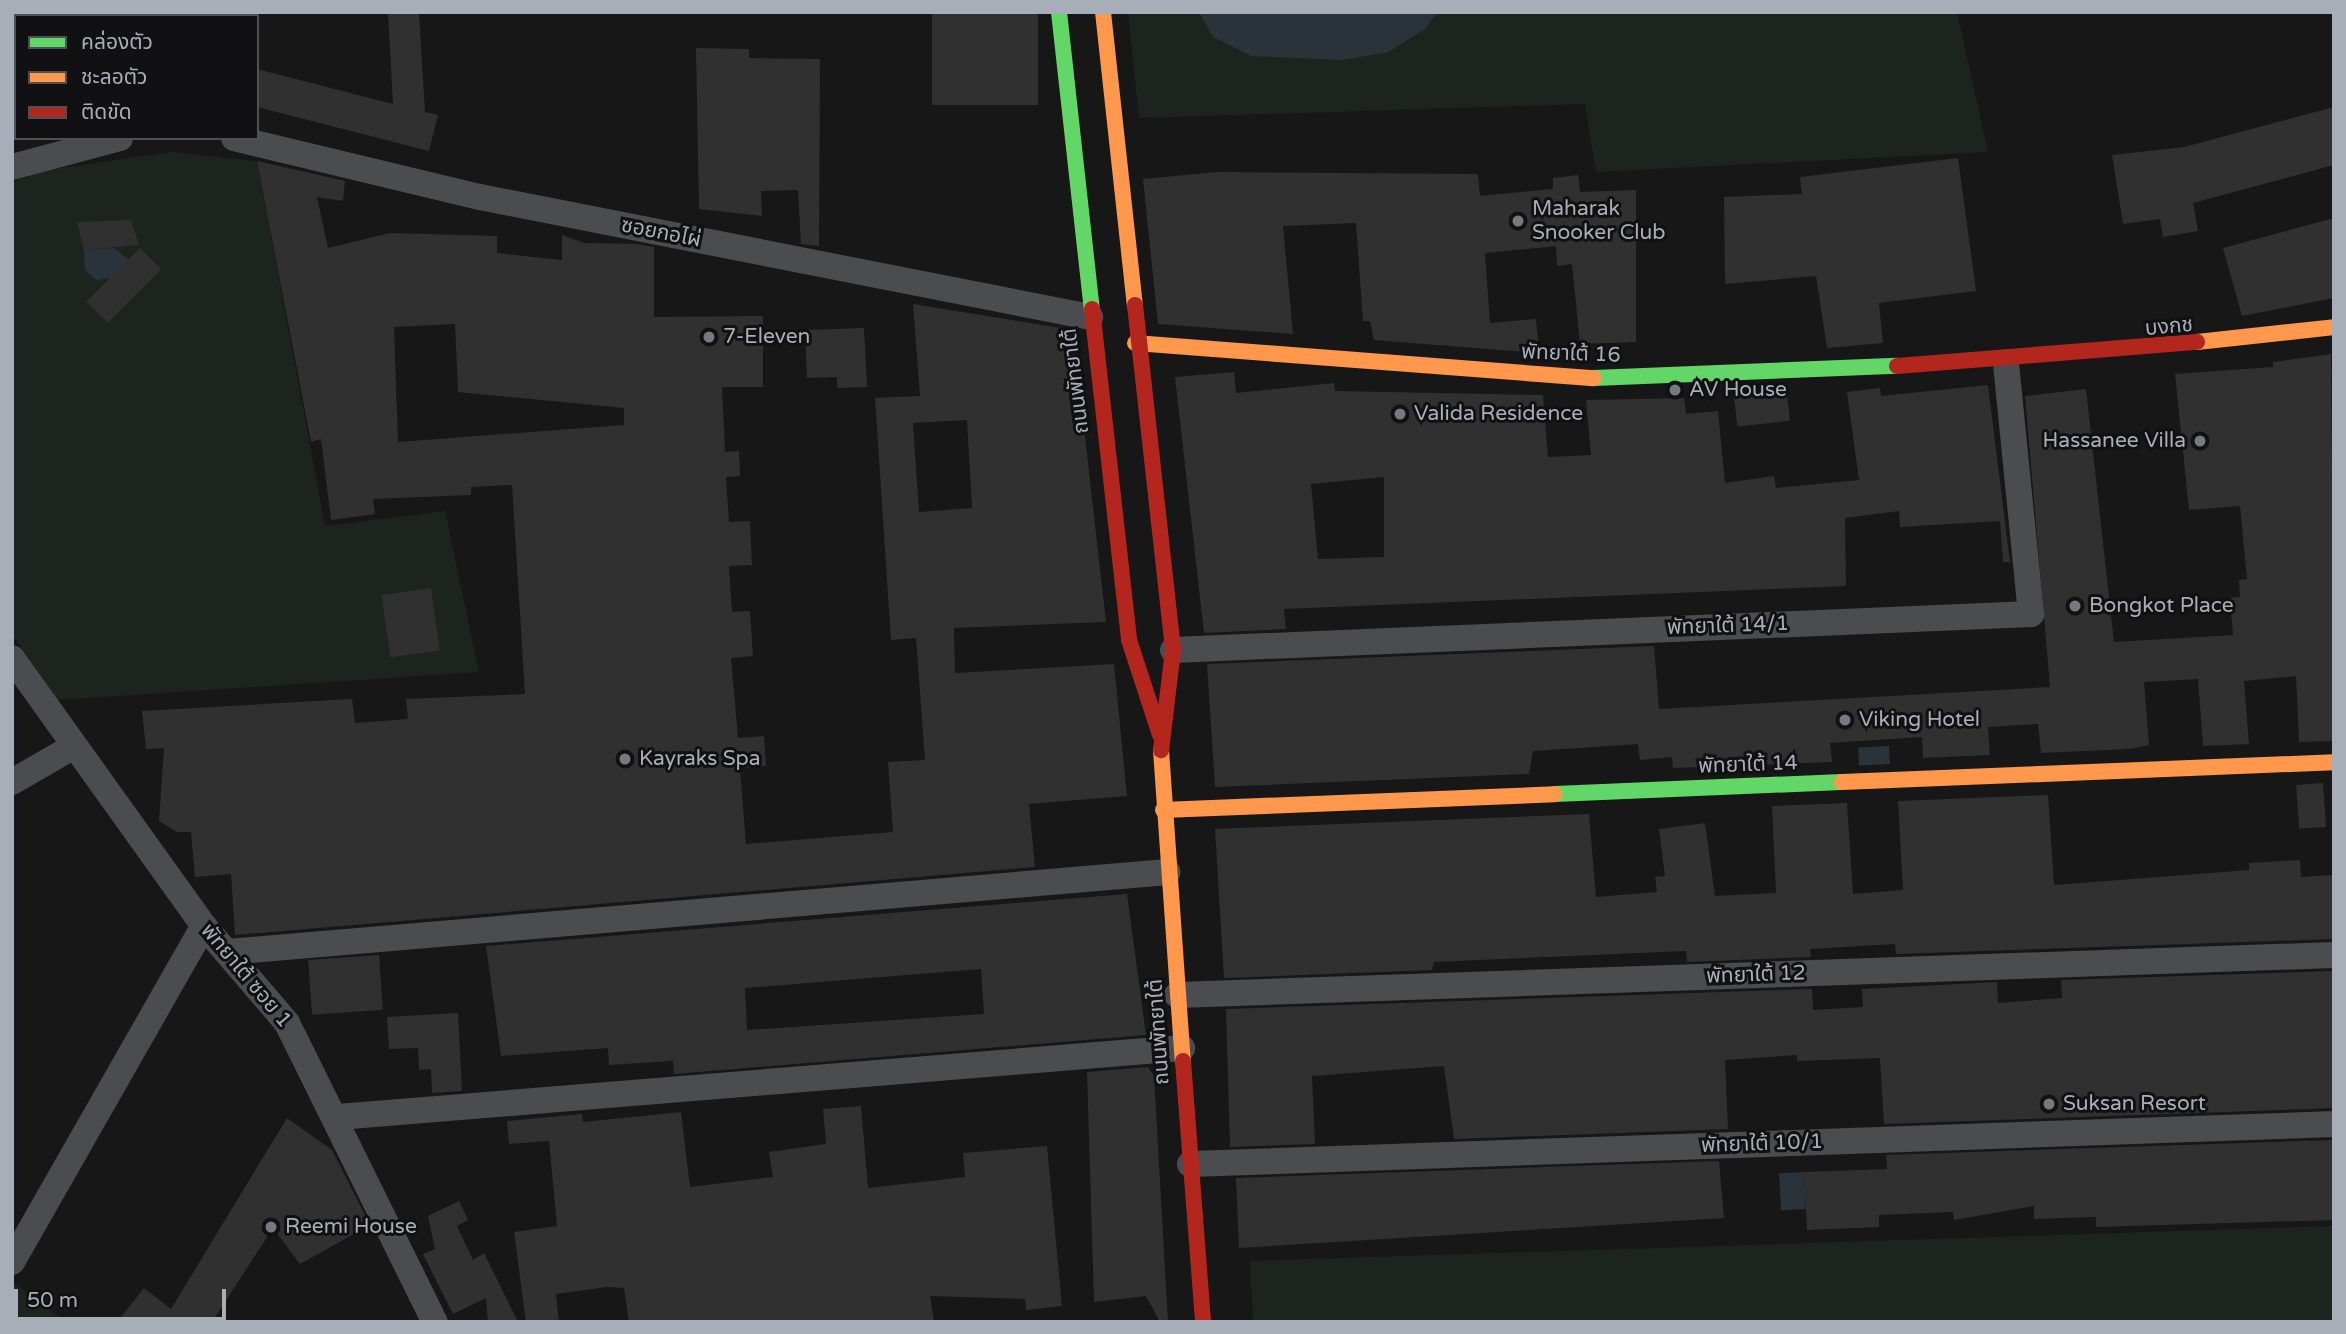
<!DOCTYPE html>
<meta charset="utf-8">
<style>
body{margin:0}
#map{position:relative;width:2346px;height:1334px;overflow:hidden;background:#171717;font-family:"Varela Round","Noto Sans Thai",sans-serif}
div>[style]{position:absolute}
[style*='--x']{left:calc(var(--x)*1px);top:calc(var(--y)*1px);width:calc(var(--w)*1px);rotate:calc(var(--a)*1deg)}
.green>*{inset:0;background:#1d241e}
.water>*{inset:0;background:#2a3339;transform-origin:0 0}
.building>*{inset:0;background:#303031;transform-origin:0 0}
.street>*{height:26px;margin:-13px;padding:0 13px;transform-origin:13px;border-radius:13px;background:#4b4c50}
.fast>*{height:16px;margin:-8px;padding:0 8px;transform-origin:8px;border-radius:8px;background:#63d668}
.slow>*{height:16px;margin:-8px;padding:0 8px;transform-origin:8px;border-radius:8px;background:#ff974d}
.jam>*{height:16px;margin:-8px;padding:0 8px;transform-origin:8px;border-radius:8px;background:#b3261e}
.dots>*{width:19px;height:19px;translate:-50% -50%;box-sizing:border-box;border:4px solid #111113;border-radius:50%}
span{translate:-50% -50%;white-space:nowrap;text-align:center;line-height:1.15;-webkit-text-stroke:6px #111113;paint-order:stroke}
.poi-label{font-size:21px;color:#a8aeb8}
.left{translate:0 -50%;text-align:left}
.right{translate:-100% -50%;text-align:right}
.street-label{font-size:21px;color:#a8aeb8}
.frame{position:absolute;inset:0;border:14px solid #a8aeb8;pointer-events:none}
.legend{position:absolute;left:14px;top:14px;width:245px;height:126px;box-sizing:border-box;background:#111113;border:2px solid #4d5055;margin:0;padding:9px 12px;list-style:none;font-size:21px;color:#a8aeb8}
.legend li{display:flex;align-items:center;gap:14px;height:35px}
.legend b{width:35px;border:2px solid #4d5055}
.scale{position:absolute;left:14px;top:1289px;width:212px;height:32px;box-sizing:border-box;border:4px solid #a8aeb8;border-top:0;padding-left:9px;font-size:21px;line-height:24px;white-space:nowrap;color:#a8aeb8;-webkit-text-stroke:5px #111113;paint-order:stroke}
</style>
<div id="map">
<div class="green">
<i style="clip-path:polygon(1128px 12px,1957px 12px,1988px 152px,1596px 172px,1585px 104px,1139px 118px)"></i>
<i style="clip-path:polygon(171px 152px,257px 161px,325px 526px,445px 511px,479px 672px,58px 700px,12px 635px,12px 182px,46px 170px)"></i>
<i style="clip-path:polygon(2334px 1226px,2334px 1322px,1253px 1322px,1250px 1261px)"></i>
<i style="clip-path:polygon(12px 1281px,66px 1322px,12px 1322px)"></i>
</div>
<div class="water">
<i style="clip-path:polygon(1199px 12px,1438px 12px,1424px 30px,1388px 52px,1343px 60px,1251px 56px,1213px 37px)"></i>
<i style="clip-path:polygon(114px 248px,129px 260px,112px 278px,96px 280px,85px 270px,84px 250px)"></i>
<i style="left:1889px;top:746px;width:18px;height:31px;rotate:87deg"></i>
<i style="left:1804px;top:1172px;width:37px;height:25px;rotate:87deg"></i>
</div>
<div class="building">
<i style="clip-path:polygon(388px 12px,419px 12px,425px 112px,438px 115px,429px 151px,257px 107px,257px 69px,393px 104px)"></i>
<i style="left:932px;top:12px;width:106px;height:93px"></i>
<i style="clip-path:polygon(696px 48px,749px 49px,749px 58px,820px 59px,819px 246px,801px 244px,798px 190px,761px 191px,762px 216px,699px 209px)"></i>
<i style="clip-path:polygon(2334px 107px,2334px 165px,2193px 203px,2198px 231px,2163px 237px,2160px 219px,2123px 224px,2112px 155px,2184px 147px)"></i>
<i style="clip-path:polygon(1958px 158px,1976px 291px,1879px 303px,1883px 343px,1827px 348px,1816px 276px,1725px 284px,1724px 197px,1802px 194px,1800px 177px)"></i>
<i style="clip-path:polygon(evenodd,257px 161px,345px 181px,343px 201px,317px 197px,328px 248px,390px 233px,497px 236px,497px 253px,562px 260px,562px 235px,584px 243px,637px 244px,654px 247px,654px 317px,763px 316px,763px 387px,722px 387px,725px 452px,739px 451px,740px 476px,726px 477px,729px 522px,750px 521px,752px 565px,729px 566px,732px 612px,750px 611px,753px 656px,731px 658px,738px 738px,764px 736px,766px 766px,740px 768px,746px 844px,893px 832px,888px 762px,925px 760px,916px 638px,891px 640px,875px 398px,920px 396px,913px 304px,1073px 330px,1106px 622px,954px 628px,955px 673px,1114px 664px,1127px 796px,1029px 804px,1035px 867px,235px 935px,231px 874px,195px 877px,191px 832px,177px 832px,159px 821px,164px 748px,146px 749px,142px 711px,352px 699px,355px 723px,408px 719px,406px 699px,525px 694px,512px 485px,471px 487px,471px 495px,373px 499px,375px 514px,331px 520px,321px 439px,311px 442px,257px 161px,455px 324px,458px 392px,624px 408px,624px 425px,398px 442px,394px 327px,455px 324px,257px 161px,967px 420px,972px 508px,919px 512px,913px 423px,967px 420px)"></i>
<i style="clip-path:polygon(1216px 172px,1478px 174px,1480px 196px,1553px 189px,1553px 178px,1578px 175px,1580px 192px,1636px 190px,1636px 342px,1580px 344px,1572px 264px,1557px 266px,1556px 246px,1485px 253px,1490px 323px,1536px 319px,1539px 353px,1374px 340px,1370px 321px,1363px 321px,1356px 223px,1283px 226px,1293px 334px,1158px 324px,1143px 179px)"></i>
<i style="clip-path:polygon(2334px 218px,2334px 298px,2242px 316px,2223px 248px)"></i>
<i style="clip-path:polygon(131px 220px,139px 245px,84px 250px,77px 222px)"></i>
<i style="left:140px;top:248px;width:30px;height:76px;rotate:45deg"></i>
<i style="clip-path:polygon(864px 328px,867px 387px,837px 388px,837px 377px,807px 378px,805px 330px)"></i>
<i style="clip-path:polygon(2331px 354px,2334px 741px,2299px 742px,2296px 676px,2244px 681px,2249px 744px,2203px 746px,2198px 679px,2144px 682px,2149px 745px,2130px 749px,2041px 753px,2038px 724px,1988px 727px,1990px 755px,1923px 758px,1922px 737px,1830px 743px,1832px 762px,1673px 768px,1672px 757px,1640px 760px,1638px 744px,1533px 751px,1529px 774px,1215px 787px,1207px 664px,1654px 646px,1659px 709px,2050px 687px,2025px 396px,2086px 389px,2114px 642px,2233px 635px,2230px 598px,2240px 597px,2239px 580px,2247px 579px,2240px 506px,2189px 510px,2175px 374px,2273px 367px,2273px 362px)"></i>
<i style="clip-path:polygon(evenodd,1234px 372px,1236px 393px,1334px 383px,1335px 391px,1543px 395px,1548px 457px,1591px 455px,1586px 400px,1684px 398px,1686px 414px,1718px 411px,1725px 483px,1774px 476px,1776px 488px,1859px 480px,1847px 392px,1880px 388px,1881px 396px,1988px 385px,2010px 562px,2003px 562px,2000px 521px,1900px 527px,1899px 511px,1845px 518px,1846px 586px,1284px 609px,1286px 629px,1204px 633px,1175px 377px,1234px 372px,1384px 477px,1384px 557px,1318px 559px,1311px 484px,1384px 477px)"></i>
<i style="left:1787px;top:393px;width:28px;height:53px;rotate:84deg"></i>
<i style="left:431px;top:588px;width:63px;height:50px;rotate:82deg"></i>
<i style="left:2323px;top:783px;width:44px;height:27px;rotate:86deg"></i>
<i style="clip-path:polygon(2048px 795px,2054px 885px,2249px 870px,2249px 863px,2300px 860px,2301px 877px,2334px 875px,2334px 939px,1896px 954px,1895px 944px,1810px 949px,1811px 957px,1687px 962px,1686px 951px,1434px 962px,1432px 970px,1224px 978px,1215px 829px,1589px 814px,1596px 897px,1657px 892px,1655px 877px,1665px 876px,1659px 829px,1705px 823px,1715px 896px,1776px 893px,1772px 806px,1847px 803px,1853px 894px,1903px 890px,1898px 801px)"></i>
<i style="clip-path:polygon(evenodd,1127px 894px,1146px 1035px,674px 1074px,673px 1061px,609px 1065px,608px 1048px,501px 1056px,486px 946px,1127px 894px,981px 969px,984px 1014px,747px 1030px,745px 988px,981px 969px)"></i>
<i style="left:379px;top:955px;width:55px;height:71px;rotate:86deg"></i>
<i style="clip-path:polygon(2334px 971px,2334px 1108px,1884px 1124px,1880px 1058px,1797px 1061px,1797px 1055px,1725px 1060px,1728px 1129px,1454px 1139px,1444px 1066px,1312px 1076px,1315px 1144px,1230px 1147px,1226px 1009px,1812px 989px,1813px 1010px,1863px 1007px,1862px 989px,1997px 982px,1998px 1003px,2062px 998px,2061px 980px)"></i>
<i style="clip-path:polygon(458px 1013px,462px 1091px,432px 1093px,431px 1069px,419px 1070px,418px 1048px,389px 1049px,387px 1017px)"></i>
<i style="clip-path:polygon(1148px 1067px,1154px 1076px,1168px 1322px,1160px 1322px,1146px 1296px,1094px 1302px,1087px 1072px)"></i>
<i style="clip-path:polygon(861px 1106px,868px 1188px,965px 1177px,963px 1153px,1047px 1146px,1062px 1306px,1026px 1310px,1025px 1299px,930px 1296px,934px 1322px,629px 1322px,624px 1288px,607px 1287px,556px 1294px,559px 1322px,526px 1322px,514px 1232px,557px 1226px,549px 1141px,509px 1144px,507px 1121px,582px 1114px,583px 1122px,681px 1112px,690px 1187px,773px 1177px,769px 1152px,826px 1144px,823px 1109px)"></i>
<i style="clip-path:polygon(287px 1118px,332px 1150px,370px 1225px,300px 1264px,273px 1228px,212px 1322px,117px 1322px,144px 1288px,171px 1309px)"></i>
<i style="clip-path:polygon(2334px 1140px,2334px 1220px,2096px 1227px,2096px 1217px,2034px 1219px,2034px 1206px,1954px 1220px,1953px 1212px,1879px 1215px,1879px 1227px,1807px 1230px,1804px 1172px,1887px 1169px,1886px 1155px)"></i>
<i style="clip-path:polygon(1719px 1161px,1724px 1218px,1239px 1248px,1236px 1178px)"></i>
<i style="clip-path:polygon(459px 1201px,468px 1220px,457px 1226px,473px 1260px,484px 1253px,518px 1322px,488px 1322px,486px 1298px,453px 1314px,423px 1254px,435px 1249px,428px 1216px)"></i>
</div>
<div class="street">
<i style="--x:29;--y:12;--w:4;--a:90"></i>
<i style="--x:182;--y:12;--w:4;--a:90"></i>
<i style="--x:234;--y:138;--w:253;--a:13.5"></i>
<i style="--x:480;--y:197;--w:622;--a:11.13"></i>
<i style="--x:12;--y:167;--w:112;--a:-15"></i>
<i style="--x:1173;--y:650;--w:859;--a:-2.4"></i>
<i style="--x:2031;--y:614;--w:253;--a:-95.7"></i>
<i style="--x:12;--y:658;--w:330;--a:54.4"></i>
<i style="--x:204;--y:926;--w:128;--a:49.4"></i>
<i style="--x:287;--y:1023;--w:334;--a:63.7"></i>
<i style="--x:12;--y:782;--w:72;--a:-30.1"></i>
<i style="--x:227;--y:952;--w:944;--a:-4.86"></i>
<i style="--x:1177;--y:995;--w:1158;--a:-1.98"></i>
<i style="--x:338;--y:1117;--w:847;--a:-4.67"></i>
<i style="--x:1190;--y:1164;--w:1145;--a:-2"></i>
<i style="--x:12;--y:1262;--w:387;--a:-60.3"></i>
</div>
<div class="fast">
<i style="--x:1059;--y:12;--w:299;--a:83.7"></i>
<i style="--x:1594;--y:378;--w:303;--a:-2.3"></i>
<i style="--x:1555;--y:794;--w:287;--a:-2.4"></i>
</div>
<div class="slow">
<i style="--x:1103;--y:12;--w:295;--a:83.8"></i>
<i style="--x:2197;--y:342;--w:138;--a:-6.2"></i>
<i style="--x:1135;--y:343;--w:460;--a:4.4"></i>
<i style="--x:1161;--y:750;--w:312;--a:86"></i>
<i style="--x:1842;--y:782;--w:492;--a:-2.3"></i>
<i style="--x:1163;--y:810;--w:392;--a:-2.3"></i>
</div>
<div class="jam">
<i style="--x:1135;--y:305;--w:347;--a:83.7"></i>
<i style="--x:1173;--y:650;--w:101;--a:96.8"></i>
<i style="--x:1092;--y:309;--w:333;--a:83.6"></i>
<i style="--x:1129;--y:640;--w:100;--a:71.9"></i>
<i style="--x:1897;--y:366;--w:301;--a:-4.6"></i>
<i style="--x:1183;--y:1061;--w:262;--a:85.6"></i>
</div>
<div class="dots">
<i style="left:1518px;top:221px;background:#757980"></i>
<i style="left:709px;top:337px;background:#757980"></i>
<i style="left:1675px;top:390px;background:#757980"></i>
<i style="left:1400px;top:414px;background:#757980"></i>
<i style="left:2200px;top:441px;background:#757980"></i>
<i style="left:2075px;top:606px;background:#757980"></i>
<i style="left:1845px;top:720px;background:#757980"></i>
<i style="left:625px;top:759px;background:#757980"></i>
<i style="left:2049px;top:1104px;background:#757980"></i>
<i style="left:271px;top:1227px;background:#757980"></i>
</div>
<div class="poi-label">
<span class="left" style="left:1532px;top:221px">Maharak<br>Snooker Club</span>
<span class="left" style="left:723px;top:337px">7-Eleven</span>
<span class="left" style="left:1689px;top:390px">AV House</span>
<span class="left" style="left:1414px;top:414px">Valida Residence</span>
<span class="right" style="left:2186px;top:441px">Hassanee Villa</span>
<span class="left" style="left:2089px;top:606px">Bongkot Place</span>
<span class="left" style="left:1859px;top:720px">Viking Hotel</span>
<span class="left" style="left:639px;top:759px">Kayraks Spa</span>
<span class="left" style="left:2063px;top:1104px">Suksan Resort</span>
<span class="left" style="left:285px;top:1227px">Reemi House</span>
</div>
<div class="street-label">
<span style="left:661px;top:233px;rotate:11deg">ซอยกอไผ่</span>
<span style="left:2169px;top:327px;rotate:-5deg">บงกช</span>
<span style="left:1571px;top:354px;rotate:2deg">พัทยาใต้ 16</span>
<span style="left:1076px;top:381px;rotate:-97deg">ถนนพัทยาใต้</span>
<span style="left:1728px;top:626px;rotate:-2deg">พัทยาใต้ 14/1</span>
<span style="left:1748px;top:765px;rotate:-2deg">พัทยาใต้ 14</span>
<span style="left:1756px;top:975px;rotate:-2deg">พัทยาใต้ 12</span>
<span style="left:246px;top:976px;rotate:50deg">พัทยาใต้ ซอย 1</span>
<span style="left:1159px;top:1032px;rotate:-94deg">ถนนพัทยาใต้</span>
<span style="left:1762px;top:1144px;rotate:-2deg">พัทยาใต้ 10/1</span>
</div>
<div class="frame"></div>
<ul class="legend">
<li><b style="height:9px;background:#63d668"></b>คล่องตัว</li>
<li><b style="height:9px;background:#ff974d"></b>ชะลอตัว</li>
<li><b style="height:9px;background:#b3261e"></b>ติดขัด</li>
</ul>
<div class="scale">50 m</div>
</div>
